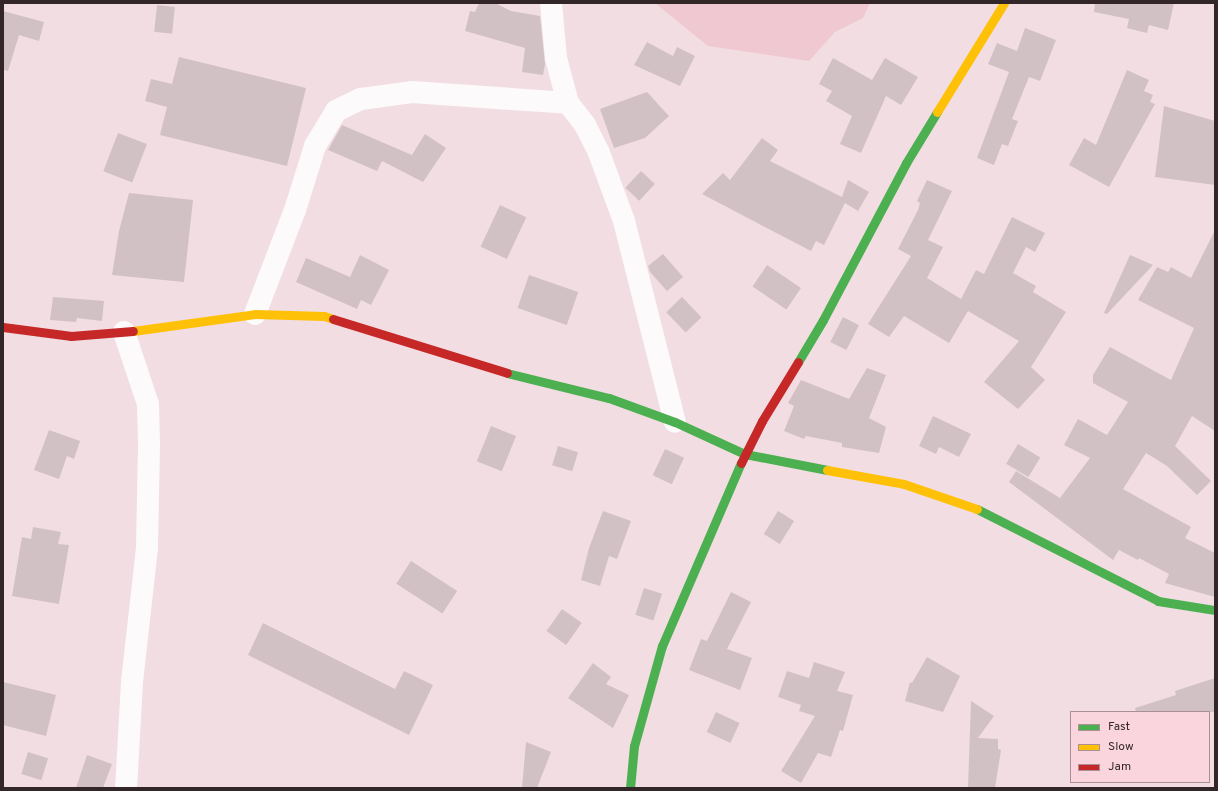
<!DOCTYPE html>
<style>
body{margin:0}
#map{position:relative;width:1218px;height:791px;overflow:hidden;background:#f2dde2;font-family:Overpass,sans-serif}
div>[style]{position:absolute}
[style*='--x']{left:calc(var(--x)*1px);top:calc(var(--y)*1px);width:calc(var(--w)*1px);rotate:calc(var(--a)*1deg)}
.green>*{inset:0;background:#efc8d2}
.building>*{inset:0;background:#d1c1c5;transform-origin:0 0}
.street>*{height:22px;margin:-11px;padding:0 11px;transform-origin:11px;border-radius:11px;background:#fdfafb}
.fast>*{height:9px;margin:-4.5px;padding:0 4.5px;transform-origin:4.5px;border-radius:4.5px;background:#4caf50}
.slow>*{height:9px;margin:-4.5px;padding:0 4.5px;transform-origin:4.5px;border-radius:4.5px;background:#ffc107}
.jam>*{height:9px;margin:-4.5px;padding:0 4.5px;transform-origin:4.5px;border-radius:4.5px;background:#c62828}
span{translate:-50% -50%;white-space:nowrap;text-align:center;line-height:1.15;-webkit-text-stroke:3px #fad5de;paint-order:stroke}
.frame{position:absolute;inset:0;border:4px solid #332629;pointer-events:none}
.legend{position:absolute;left:1070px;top:711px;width:140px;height:72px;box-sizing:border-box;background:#fad5de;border:1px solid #aa8f96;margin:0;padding:5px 7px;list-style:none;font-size:12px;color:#332629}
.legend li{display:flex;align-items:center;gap:8px;height:20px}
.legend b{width:20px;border:1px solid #aa8f96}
</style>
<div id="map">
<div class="green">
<i style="clip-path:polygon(655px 3px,870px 3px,863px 18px,835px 32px,809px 61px,708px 46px)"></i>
</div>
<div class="building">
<i style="clip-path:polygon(479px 3px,495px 3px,511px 11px,540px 16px,545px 64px,543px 75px,522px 72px,525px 48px,465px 31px,470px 11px,475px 12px)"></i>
<i style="clip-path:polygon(1095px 3px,1174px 3px,1168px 30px,1149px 25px,1147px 33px,1127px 28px,1129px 19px,1094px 12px)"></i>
<i style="left:157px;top:5px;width:18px;height:27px;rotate:6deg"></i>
<i style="clip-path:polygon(3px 11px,44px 22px,39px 41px,19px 35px,8px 71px,3px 70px)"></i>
<i style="clip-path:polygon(1025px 28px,1056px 40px,1040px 81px,1029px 77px,1012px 119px,1018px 121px,1008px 146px,1002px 144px,994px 165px,977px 158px,1009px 72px,988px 64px,997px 43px,1017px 51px)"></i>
<i style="clip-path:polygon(647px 42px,673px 56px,677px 47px,695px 56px,680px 86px,634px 65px)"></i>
<i style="clip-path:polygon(179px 57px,306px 88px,287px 166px,160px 135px,167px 107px,145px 101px,151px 79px,172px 84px)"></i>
<i style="clip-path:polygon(833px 58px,872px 80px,885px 58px,918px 77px,901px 105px,886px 96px,861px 153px,840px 144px,852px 116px,826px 101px,832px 91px,819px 84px)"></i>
<i style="clip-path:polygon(1127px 70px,1149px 80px,1144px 91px,1153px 95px,1150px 102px,1155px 104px,1109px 187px,1069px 165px,1084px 138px,1096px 145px)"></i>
<i style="clip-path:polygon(647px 92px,669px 116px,645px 138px,614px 148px,600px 109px)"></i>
<i style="clip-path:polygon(1164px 106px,1215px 121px,1215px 185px,1155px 177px)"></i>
<i style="clip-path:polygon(342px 125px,412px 155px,425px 134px,446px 148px,423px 182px,382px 161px,377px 171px,328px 150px)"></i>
<i style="left:118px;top:133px;width:31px;height:41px;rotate:21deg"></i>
<i style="clip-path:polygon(762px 138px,778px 150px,770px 161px,842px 197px,848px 180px,869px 192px,858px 211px,845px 203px,824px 245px,816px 241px,811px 251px,702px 194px,723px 173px,730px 180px)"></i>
<i style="left:641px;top:171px;width:19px;height:23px;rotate:43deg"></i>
<i style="clip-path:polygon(927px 180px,952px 191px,928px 240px,943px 247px,927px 278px,961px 299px,976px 270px,984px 274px,1012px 217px,1045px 233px,1035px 252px,1026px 247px,1013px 273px,1036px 286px,1033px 292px,1066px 312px,1031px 367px,1045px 380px,1018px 409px,984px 382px,1019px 341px,968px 311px,949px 343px,904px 316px,889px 337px,868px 324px,911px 256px,898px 249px,918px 210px,920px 203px,917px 201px)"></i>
<i style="clip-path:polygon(129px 193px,193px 200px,184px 282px,112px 275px,119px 231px)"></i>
<i style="left:500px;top:205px;width:29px;height:46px;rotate:25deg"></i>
<i style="clip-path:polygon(1215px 230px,1215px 431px,1192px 416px,1175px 446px,1211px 481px,1197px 495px,1167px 466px,1146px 453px,1123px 489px,1191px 527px,1185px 538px,1215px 553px,1215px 597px,1165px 583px,1169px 574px,1139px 558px,1138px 560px,1119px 550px,1113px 560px,1009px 482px,1016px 471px,1060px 498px,1090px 458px,1064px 445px,1078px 419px,1107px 435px,1128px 402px,1093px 383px,1093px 375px,1110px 347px,1171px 380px,1194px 328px,1138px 300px,1157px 267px,1168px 272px,1171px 267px,1191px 278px)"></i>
<i style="clip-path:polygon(663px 254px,683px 277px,667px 291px,650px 272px,648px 266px)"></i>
<i style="clip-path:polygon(360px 255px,389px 270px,371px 305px,361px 300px,357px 309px,296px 282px,306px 258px,350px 277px)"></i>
<i style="clip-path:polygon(1130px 255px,1153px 265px,1107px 314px,1104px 313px)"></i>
<i style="left:767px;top:265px;width:41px;height:26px;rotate:34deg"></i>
<i style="left:529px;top:275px;width:52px;height:35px;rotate:19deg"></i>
<i style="clip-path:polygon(53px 297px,104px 301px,102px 321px,77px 318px,76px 322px,50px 320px)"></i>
<i style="left:682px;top:297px;width:28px;height:22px;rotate:46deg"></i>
<i style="left:843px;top:317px;width:18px;height:28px;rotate:27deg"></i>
<i style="clip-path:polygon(867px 368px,886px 375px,869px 418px,886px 427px,879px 453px,842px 447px,842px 443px,806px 436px,804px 439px,784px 431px,794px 406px,788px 403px,801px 380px,849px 399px)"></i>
<i style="clip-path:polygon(933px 416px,971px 434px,959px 457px,939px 447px,936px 454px,919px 446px)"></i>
<i style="left:491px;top:426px;width:27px;height:38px;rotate:22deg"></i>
<i style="clip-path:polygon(49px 430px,80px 441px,74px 459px,67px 456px,59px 479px,34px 470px)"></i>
<i style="left:1018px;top:444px;width:26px;height:23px;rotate:31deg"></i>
<i style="left:558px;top:446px;width:21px;height:20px;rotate:17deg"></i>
<i style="left:665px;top:449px;width:21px;height:29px;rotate:25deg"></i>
<i style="clip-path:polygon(603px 511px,631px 521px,617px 559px,609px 556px,600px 586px,581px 580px,589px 548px)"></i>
<i style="left:778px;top:511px;width:19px;height:27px;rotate:32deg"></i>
<i style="clip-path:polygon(33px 527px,61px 532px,58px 544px,69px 545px,59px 604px,12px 596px,22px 537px,31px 539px)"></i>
<i style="left:411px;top:561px;width:55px;height:27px;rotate:33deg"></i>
<i style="left:644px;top:588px;width:19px;height:28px;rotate:18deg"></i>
<i style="clip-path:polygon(731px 592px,751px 602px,727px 649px,752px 658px,740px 690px,689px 670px,701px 639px,707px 641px)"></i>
<i style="left:562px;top:609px;width:24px;height:27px;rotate:35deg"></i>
<i style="clip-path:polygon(263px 623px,395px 689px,404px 671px,433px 685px,409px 735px,248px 655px)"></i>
<i style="clip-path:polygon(927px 657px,960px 676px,943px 712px,905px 701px,910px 682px,912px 683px)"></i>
<i style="clip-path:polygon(814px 662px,845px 672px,837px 691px,853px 695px,843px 731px,840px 730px,831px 757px,818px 753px,801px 783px,781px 771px,815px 716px,799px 711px,801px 705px,778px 697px,787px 671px,809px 678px)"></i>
<i style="clip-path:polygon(593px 663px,611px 677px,606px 684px,629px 695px,613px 728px,568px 698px)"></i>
<i style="clip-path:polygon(1215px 678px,1215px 712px,1136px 712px,1135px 708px,1176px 695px,1175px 691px)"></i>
<i style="clip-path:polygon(3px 682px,56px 695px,46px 736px,3px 725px)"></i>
<i style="clip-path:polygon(971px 701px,994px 716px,978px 738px,998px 739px,998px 749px,1001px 750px,995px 788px,968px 788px)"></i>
<i style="left:716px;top:712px;width:26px;height:22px;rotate:25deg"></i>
<i style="clip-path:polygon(526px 742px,551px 752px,537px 788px,522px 788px)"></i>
<i style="left:28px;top:752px;width:21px;height:23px;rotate:17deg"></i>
<i style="clip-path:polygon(87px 755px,112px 764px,103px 788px,76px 788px)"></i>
</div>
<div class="street">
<i style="--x:551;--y:3;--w:55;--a:84.8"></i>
<i style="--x:556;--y:58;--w:47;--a:75.1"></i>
<i style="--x:568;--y:103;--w:28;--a:52"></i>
<i style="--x:585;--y:125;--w:31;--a:63"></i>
<i style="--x:599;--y:153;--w:72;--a:69.8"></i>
<i style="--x:624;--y:221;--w:207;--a:75.8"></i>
<i style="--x:255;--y:314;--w:111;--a:-69"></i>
<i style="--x:295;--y:210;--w:67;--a:-72.6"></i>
<i style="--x:315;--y:146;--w:41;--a:-59"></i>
<i style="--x:336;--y:111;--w:28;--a:-26"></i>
<i style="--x:361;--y:99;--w:51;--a:-7.8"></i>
<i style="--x:412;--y:92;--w:156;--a:4"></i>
<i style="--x:124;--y:332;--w:76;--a:71.6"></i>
<i style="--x:148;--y:404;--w:40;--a:88.6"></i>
<i style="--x:149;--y:444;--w:104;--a:91.1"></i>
<i style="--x:147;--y:548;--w:135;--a:96.4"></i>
<i style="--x:132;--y:682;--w:106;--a:93.2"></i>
</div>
<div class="fast">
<i style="--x:798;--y:362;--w:49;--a:-59.2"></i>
<i style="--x:823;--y:320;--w:178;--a:-62.1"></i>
<i style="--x:906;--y:163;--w:60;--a:-58.7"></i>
<i style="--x:507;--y:373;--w:105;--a:13.8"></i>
<i style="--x:609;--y:398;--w:70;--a:20"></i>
<i style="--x:675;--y:422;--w:77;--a:24.6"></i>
<i style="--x:745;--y:454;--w:84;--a:11"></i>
<i style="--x:977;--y:509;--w:203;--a:26.9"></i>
<i style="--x:1158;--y:601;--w:58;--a:9"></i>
<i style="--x:630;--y:788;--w:42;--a:-84.6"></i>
<i style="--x:634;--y:746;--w:104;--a:-74.4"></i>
<i style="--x:662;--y:646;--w:199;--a:-66.7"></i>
</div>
<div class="slow">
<i style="--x:937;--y:112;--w:128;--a:-58.4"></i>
<i style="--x:133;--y:331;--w:123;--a:-7.9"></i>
<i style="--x:255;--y:314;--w:69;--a:1.7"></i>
<i style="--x:324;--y:316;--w:9;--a:18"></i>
<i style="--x:827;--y:470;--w:78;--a:10.3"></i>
<i style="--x:904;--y:484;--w:77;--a:18.9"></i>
</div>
<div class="jam">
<i style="--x:333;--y:319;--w:182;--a:17.2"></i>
<i style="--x:3;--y:327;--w:69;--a:7.5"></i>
<i style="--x:71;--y:336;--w:62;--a:-4.6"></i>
<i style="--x:741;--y:463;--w:47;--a:-63.4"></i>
<i style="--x:762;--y:421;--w:69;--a:-58.6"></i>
</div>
<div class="frame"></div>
<ul class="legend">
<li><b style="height:5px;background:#4caf50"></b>Fast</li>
<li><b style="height:5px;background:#ffc107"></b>Slow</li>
<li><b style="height:5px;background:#c62828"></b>Jam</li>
</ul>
</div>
